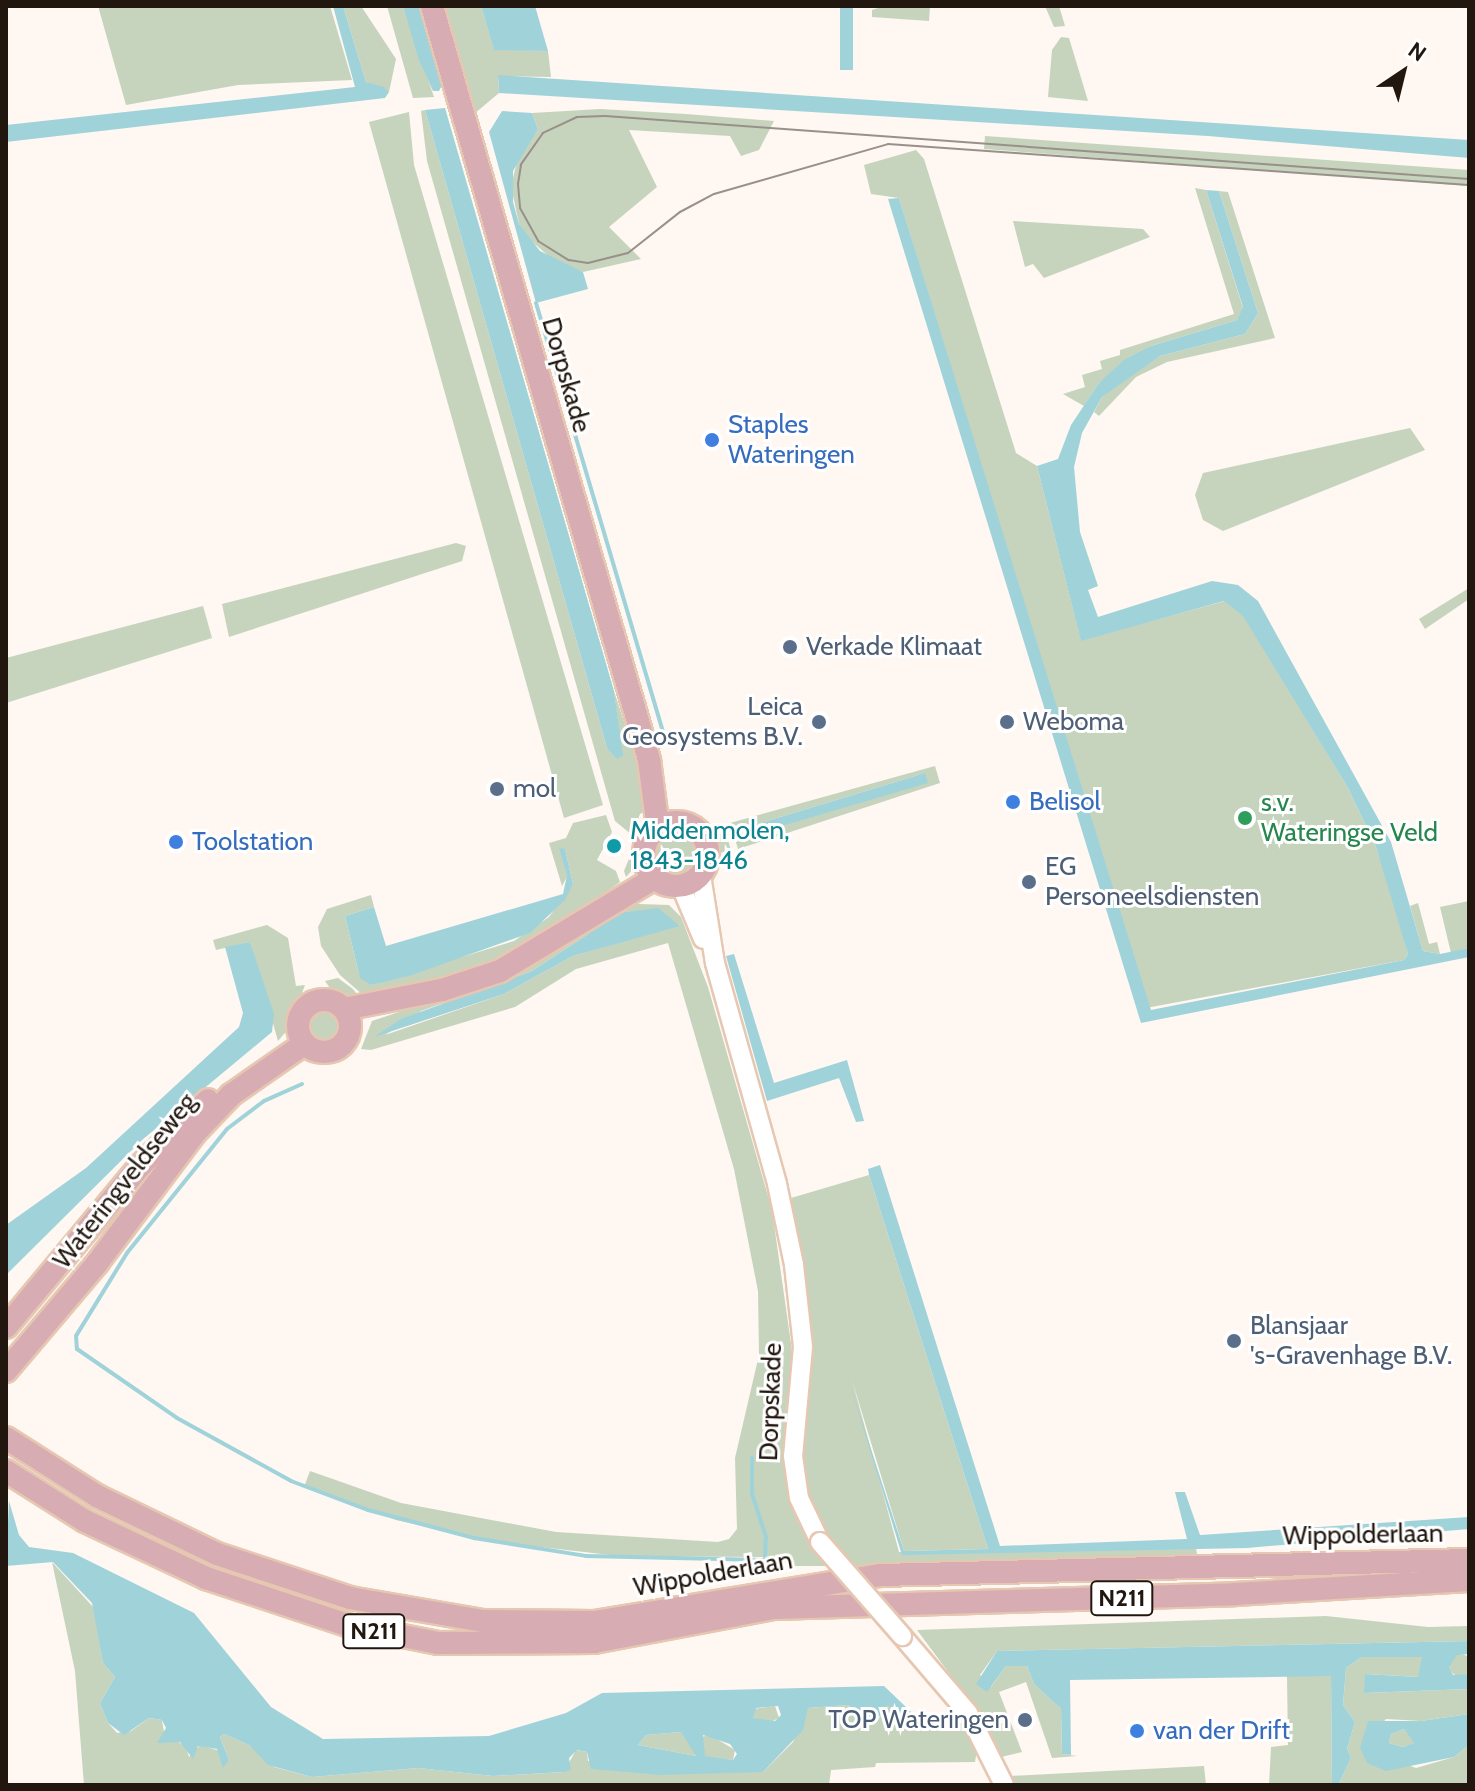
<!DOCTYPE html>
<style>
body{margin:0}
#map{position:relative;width:1475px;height:1791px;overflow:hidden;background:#fef7f2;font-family:Cabin,sans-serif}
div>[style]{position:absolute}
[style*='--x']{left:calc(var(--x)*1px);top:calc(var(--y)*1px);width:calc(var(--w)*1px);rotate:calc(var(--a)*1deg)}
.green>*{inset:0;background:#c6d4bd;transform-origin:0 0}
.round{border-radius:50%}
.water>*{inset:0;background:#a0d2da;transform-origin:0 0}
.stream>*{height:4px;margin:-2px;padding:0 2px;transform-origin:2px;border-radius:2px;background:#a0d2da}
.roads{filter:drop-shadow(2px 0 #e6c7b1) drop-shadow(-2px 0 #e6c7b1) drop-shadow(0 2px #e6c7b1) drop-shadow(0 -2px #e6c7b1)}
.minor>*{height:18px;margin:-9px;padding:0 9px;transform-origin:9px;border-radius:9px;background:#fff}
.major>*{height:22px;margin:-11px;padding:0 11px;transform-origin:11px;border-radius:11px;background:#d7acb2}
.major>.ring{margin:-11px;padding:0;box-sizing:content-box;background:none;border:22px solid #d7acb2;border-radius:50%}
.tram>*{height:2px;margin:-1px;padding:0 1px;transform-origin:1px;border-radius:1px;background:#99908a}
.bridges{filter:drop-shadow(2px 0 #e6c7b1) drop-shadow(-2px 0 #e6c7b1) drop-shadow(0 2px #e6c7b1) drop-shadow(0 -2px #e6c7b1)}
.minor-bridge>*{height:18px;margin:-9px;padding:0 9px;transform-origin:9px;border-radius:9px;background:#fff}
.dots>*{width:22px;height:22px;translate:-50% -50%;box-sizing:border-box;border:4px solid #fff;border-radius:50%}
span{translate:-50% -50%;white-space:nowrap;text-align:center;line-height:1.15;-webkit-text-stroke:6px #fff;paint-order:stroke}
.shield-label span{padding:2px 6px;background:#fff;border:2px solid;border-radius:6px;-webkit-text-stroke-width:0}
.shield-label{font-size:24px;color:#22170f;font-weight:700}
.street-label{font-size:26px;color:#22170f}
.shop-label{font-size:26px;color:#366cbe}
.left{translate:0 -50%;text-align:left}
.service-label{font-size:26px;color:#4e5e75}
.right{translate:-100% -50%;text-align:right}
.leisure-label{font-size:26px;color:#27864d}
.culture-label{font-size:26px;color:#0d838f}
.frame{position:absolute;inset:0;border:8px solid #22170f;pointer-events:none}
.north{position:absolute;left:1363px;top:32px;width:80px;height:80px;-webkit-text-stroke:6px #fff;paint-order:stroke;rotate:35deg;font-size:22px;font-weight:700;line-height:32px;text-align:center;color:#22170f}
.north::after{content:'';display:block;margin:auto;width:28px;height:36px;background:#22170f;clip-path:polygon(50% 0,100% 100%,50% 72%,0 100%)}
</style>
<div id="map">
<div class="green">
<i style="clip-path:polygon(98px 6px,330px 6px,352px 80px,238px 85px,126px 105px)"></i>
<i style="clip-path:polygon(343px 6px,361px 6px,396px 59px,389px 92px,366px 82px)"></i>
<i style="clip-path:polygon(387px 6px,403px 6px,434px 97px,413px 98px)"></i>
<i style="clip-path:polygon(439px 6px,481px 6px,494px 49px,548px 51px,551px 77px,498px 76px,499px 93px,474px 114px)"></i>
<i style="clip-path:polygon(884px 6px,930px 6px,929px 21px,872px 17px,872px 10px)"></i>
<i style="clip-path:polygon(1045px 6px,1059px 6px,1065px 26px,1054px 27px)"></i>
<i style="clip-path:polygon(1061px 37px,1069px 38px,1088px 101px,1048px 97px,1052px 50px)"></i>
<i style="clip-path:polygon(600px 109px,686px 114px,774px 121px,759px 150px,741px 156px,730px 136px,629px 130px,657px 187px,609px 227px,641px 259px,583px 272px,552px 259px,528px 238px,519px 224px,511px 186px,518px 158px,538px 129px,532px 113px)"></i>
<i style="clip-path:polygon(425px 110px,607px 748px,622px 756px,614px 691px,652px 807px,640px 814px,632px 835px,615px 821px,427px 161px,421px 111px)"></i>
<i style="clip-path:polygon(409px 112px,414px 165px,603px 805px,564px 818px,369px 122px)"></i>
<i style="clip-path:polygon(985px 136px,1469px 170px,1469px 186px,984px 149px)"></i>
<i style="clip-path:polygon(916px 150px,924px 159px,1016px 453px,1037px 466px,1081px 640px,1225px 601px,1244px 616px,1348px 788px,1376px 847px,1397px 910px,1408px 954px,1404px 960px,1146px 1008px,899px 198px,871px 194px,864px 165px)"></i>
<i style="clip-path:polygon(1195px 188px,1206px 190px,1243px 308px,1237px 320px,1151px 346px,1099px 383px,1084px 406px,1063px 394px,1085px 387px,1082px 375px,1102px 369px,1100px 361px,1120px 355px,1120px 350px,1234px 314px)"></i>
<i style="clip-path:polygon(1219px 191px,1228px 192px,1275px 338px,1167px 362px,1136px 377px,1099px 416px,1094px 412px,1102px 397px,1134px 370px,1160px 356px,1245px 334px,1258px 313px)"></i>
<i style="clip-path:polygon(1013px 221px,1143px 229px,1150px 237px,1044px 278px,1033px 264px,1025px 267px)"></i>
<i style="clip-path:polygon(1410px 428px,1425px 450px,1223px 531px,1203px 520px,1195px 495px,1203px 473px)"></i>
<i style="clip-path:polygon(456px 543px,466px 546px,462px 561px,229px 637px,222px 604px)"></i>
<i style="clip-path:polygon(1469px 588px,1469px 599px,1425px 629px,1419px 619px)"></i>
<i style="clip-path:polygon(203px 606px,212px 638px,6px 703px,6px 658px)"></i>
<i style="clip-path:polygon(evenodd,935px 766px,940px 783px,738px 849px,730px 823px,935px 766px,925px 773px,744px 837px,742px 832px,744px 828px,925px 773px)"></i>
<i style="clip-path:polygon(606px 815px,612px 832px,597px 860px,616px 871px,620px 882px,530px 949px,463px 977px,363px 995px,340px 975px,321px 946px,318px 927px,327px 909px,371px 895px,374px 907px,345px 916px,359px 974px,371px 985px,514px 941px,549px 917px,573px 884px,565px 849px,568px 875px,562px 886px,549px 843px,566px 838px,573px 823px)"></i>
<i style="clip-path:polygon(646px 817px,651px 825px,637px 865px,626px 877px,624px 871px)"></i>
<i style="left:724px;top:826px;width:25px;height:21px;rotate:74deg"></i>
<i class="round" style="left:656px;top:834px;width:40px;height:40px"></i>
<i style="clip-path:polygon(evenodd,632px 898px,639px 904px,669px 905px,681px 917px,708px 987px,772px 1210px,796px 1379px,788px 1439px,831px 1566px,794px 1566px,763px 1557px,619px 1556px,496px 1542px,396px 1520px,304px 1487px,310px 1471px,401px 1503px,556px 1532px,718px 1542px,729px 1539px,737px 1529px,735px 1458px,759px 1355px,758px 1291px,734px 1169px,668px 943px,576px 969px,515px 1007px,371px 1050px,361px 1049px,372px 1021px,480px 985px,632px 898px,620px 913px,680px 925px,573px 956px,504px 994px,385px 1035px,421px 1011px,532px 971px,620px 913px)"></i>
<i style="clip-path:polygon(1469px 901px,1469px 948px,1451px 953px,1440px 907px)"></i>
<i style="clip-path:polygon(1418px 903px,1429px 944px,1437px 942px,1440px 954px,1423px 951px,1410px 906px)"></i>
<i style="clip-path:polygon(267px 925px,288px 938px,296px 986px,305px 985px,289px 1028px,278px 1041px,250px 942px,216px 950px,213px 940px)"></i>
<i style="clip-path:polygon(338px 978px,353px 989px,360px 998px,353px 1003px,332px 991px,325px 981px)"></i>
<i class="round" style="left:310px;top:1012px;width:28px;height:28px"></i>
<i style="clip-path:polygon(869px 1175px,988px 1549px,904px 1551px,852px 1380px,899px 1552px,1196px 1548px,1198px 1560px,856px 1569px,832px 1542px,806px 1492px,800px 1446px,810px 1360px,809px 1310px,791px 1198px)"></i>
<i style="clip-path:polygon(52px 1562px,94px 1608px,103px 1663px,115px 1677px,100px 1703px,108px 1723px,117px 1733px,131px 1731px,149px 1718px,162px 1720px,164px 1732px,186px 1747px,189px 1757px,200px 1745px,220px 1751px,222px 1762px,229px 1760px,220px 1737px,224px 1734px,249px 1745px,274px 1767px,312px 1777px,418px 1768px,493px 1776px,564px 1772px,576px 1750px,587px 1752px,588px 1761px,763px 1772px,793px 1742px,808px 1708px,848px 1705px,857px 1715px,878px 1720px,887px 1704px,921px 1731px,964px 1719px,978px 1744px,975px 1762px,876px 1763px,875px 1767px,831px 1770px,829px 1785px,84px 1785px,75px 1671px)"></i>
<i style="clip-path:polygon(1326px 1616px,1428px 1627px,1469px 1626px,1469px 1641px,997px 1651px,980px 1675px,991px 1687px,1006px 1666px,1027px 1666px,1034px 1684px,1061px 1709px,1062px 1754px,1077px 1756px,1052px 1758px,1026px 1682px,999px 1692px,1022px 1752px,1001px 1757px,972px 1704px,917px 1630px)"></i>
<i class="round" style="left:1449px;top:1654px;width:22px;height:22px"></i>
<i style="clip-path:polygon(1362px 1657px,1423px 1657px,1424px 1663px,1418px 1677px,1366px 1674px,1365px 1693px,1469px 1689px,1469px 1714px,1421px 1721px,1386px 1719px,1360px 1748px,1416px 1768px,1454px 1757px,1469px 1745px,1469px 1785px,1338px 1785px,1351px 1758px,1347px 1749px,1355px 1722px,1343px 1705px,1346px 1668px)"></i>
<i style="clip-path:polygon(1331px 1675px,1332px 1785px,1269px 1785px,1271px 1747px,1288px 1745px,1287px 1676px)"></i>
<i style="clip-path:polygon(775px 1706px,779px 1718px,768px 1723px,753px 1718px,753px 1709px)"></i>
<i style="clip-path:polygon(1404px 1729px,1415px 1743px,1403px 1747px,1389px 1743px,1391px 1734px)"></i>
<i style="clip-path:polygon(681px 1732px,688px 1736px,696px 1756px,638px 1745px,646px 1735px)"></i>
<i style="clip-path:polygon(710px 1735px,735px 1750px,733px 1760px,705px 1757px,701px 1737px)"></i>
<i style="clip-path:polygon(1204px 1766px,1206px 1785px,1013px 1785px,1010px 1776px)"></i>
</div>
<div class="water">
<i style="clip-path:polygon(333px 6px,343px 6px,366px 82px,384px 87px,389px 92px,385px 98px,6px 142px,6px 125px,355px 87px)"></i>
<i style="clip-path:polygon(403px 6px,420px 6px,443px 83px,439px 91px,433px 91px,419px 60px)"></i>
<i style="clip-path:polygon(481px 6px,535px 6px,548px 51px,494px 50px)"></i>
<i style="left:840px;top:6px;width:13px;height:64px"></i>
<i style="clip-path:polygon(498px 75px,1469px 140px,1469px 158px,1208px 136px,499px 93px)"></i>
<i style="clip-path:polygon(445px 108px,614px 691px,623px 756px,617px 759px,607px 748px,425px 110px)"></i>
<i style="clip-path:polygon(502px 111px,532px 113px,538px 129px,513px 171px,513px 202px,519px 224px,540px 251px,583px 272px,588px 289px,536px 303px,489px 132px)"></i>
<i style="clip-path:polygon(1206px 190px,1219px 191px,1258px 313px,1245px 334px,1160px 356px,1102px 397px,1082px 433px,1074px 467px,1080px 532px,1098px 586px,1088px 590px,1098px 617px,1212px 581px,1238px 585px,1258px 601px,1391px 842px,1423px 951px,1440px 954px,1469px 948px,1469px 957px,1141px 1023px,888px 199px,899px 198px,1151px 1010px,1404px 960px,1408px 954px,1376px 847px,1348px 788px,1243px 616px,1224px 601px,1081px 641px,1037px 466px,1058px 459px,1071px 425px,1099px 383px,1124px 360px,1151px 346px,1237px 320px,1243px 307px)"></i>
<i style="clip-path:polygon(925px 773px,928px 783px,744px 837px,744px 828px)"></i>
<i style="clip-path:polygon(559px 848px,565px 849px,573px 884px,565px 900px,530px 933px,412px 975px,371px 985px,360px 978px,345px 916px,374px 907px,386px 946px,563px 894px,567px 875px)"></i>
<i style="clip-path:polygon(658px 908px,680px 926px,573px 956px,504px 994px,374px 1037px,401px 1019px,532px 971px,620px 913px)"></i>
<i style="clip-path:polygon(250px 942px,274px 1014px,272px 1032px,142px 1140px,6px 1275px,6px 1225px,86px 1168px,239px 1027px,243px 1013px,225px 947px)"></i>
<i style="clip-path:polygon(734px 954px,774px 1083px,847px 1060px,864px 1121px,856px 1122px,839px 1078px,767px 1101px,726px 956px)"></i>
<i style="clip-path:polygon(880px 1165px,1000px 1546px,1187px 1539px,1175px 1492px,1185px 1492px,1200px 1535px,1469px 1517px,1469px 1529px,1247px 1548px,902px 1555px,849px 1381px,904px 1551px,988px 1549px,869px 1175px,868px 1169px)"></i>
<i style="clip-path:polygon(evenodd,9px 1501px,19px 1535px,29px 1547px,73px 1553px,194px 1613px,271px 1707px,323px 1739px,489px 1736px,566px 1713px,602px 1693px,884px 1686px,927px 1727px,921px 1731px,887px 1705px,877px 1720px,868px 1723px,848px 1705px,808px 1708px,803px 1730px,763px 1772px,661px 1775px,591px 1769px,587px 1752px,577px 1750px,569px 1758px,571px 1770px,564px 1772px,493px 1776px,418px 1768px,312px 1777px,268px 1765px,249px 1745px,224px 1734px,220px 1737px,229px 1760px,223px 1768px,217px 1749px,198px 1746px,193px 1759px,180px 1742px,157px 1743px,166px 1728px,162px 1720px,149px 1718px,124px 1735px,108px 1723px,100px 1703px,115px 1677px,103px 1663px,92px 1603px,53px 1562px,6px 1566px,9px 1501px,778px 1706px,781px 1715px,775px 1721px,753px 1718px,756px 1708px,778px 1706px,9px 1501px,681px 1732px,696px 1756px,638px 1745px,646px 1735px,681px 1732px,9px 1501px,703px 1735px,730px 1744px,737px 1754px,733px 1760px,705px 1756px,703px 1735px)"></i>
<i style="clip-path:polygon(1469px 1641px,1469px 1654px,1457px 1655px,1449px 1667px,1453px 1675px,1469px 1674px,1469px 1689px,1364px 1693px,1365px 1674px,1418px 1677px,1422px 1657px,1362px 1657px,1346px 1668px,1343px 1705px,1355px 1722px,1347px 1749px,1351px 1758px,1338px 1785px,1332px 1785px,1331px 1676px,1070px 1680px,1071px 1755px,1062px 1754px,1061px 1709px,1034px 1684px,1027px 1666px,1006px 1666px,987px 1692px,976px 1684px,997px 1651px)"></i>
<i style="clip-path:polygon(evenodd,1469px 1714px,1469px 1745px,1454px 1757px,1386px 1771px,1367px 1763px,1360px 1748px,1368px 1721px,1421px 1721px,1469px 1714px,1404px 1729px,1414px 1743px,1403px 1747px,1389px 1743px,1391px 1734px,1404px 1729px)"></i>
</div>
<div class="stream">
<i style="--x:536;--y:303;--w:460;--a:73.5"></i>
<i style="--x:302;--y:1084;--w:42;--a:155.9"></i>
<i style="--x:264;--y:1101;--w:46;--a:142.9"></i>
<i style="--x:227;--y:1129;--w:159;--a:128.9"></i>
<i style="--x:127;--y:1253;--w:97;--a:121.6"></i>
<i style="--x:76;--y:1336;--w:13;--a:86"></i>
<i style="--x:77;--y:1349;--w:121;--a:34.6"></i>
<i style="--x:177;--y:1418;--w:130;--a:28.9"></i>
<i style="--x:291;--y:1481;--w:82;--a:20.6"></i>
<i style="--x:368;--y:1510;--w:110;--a:14.8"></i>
<i style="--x:474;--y:1538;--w:113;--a:9.1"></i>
<i style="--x:586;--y:1556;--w:179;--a:1.3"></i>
<i style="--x:765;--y:1560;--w:23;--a:-88"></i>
<i style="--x:766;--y:1537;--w:45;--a:-108"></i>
<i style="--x:752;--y:1494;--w:36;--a:-90"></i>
</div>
<div class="roads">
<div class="minor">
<i style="--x:701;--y:875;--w:89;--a:81"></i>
<i style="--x:715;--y:963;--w:230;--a:74.3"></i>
<i style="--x:777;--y:1184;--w:83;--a:78.1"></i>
<i style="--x:794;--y:1265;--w:82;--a:83.7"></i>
<i style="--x:803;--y:1347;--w:109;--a:95.2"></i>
<i style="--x:793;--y:1456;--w:42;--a:81.9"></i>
<i style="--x:799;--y:1498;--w:49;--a:64.5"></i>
<i style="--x:681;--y:886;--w:57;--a:67.5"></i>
<i style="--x:902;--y:1636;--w:101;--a:49.4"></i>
<i style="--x:968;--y:1713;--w:80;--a:63.4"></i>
</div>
<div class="major">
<i style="--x:432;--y:6;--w:785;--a:73.94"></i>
<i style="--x:649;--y:760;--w:69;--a:82.5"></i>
<i class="ring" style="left:644px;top:822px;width:42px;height:42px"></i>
<i class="ring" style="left:298px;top:1000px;width:30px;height:30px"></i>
<i style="--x:344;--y:1009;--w:100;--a:-11"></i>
<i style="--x:442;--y:990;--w:61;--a:-18.1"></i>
<i style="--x:500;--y:971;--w:181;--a:-31"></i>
<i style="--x:6;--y:1327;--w:211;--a:-50.2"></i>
<i style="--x:141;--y:1165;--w:93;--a:-44.1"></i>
<i style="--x:6;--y:1371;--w:143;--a:-49.8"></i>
<i style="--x:98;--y:1262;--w:160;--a:-53.1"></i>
<i style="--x:194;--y:1134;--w:54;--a:-46.5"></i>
<i style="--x:231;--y:1095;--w:89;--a:-34.9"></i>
<i style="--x:6;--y:1438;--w:108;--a:32.5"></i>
<i style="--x:97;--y:1496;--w:133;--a:25.8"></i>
<i style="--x:217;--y:1554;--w:140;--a:18.3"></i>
<i style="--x:350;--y:1598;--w:135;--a:9.8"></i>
<i style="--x:483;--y:1621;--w:111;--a:0.5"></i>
<i style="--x:594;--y:1622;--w:291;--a:-9.3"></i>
<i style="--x:881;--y:1575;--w:588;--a:-1.46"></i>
<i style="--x:6;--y:1471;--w:93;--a:32.3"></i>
<i style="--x:85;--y:1521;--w:134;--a:25.2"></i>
<i style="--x:206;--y:1578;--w:149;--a:18.4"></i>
<i style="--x:347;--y:1625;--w:93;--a:11.2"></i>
<i style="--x:438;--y:1643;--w:156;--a:-0.4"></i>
<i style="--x:594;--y:1642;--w:183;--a:-10.7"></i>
<i style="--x:774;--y:1608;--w:461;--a:-1.7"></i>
<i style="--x:1235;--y:1594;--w:234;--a:-3.4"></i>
</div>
</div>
<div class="tram">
<i style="--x:1469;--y:179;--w:866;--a:-175.83"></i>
<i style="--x:605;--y:116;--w:28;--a:178"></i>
<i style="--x:577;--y:117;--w:38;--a:155"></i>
<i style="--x:543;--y:133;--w:39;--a:125"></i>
<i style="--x:521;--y:165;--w:19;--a:99"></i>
<i style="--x:518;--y:184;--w:24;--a:85"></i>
<i style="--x:520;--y:208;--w:38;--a:61"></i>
<i style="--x:538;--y:241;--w:36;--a:32"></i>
<i style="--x:569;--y:260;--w:19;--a:9"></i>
<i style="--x:588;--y:263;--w:41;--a:-14"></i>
<i style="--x:628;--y:253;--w:66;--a:-38.3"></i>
<i style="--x:680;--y:212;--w:38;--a:-28"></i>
<i style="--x:714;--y:194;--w:181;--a:-16"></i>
<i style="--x:888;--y:144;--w:582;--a:4.04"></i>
</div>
<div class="bridges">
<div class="minor-bridge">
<i style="--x:820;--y:1542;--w:125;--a:48.9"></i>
</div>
</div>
<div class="dots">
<i style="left:712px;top:440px;background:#3f7fe0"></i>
<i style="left:790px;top:647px;background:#5c6f8a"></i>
<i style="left:819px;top:722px;background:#5c6f8a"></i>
<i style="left:1007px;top:722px;background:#5c6f8a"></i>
<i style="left:497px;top:789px;background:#5c6f8a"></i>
<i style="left:1013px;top:802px;background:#3f7fe0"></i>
<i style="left:1245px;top:818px;background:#2e9e5b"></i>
<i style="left:176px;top:842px;background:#3f7fe0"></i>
<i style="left:614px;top:846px;background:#0f9aa8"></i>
<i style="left:1029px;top:882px;background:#5c6f8a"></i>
<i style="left:1234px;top:1341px;background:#5c6f8a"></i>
<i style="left:1025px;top:1720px;background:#5c6f8a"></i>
<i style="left:1137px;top:1731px;background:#3f7fe0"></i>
</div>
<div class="shield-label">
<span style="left:1122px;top:1598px">N211</span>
<span style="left:374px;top:1631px">N211</span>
</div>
<div class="street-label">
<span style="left:566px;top:375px;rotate:74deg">Dorpskade</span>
<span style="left:125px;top:1181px;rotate:-52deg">Wateringveldseweg</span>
<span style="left:771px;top:1402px;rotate:-88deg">Dorpskade</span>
<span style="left:1363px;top:1535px;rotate:-1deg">Wippolderlaan</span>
<span style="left:713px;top:1574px;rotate:-10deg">Wippolderlaan</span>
</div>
<div class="shop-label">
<span class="left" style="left:728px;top:440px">Staples<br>Wateringen</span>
<span class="left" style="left:1029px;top:802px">Belisol</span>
<span class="left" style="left:192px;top:842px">Toolstation</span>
<span class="left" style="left:1153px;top:1731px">van der Drift</span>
</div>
<div class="service-label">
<span class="left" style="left:806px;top:647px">Verkade Klimaat</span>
<span class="right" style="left:803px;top:722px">Leica<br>Geosystems B.V.</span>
<span class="left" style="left:1023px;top:722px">Weboma</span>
<span class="left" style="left:513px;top:789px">mol</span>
<span class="left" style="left:1045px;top:882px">EG<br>Personeelsdiensten</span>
<span class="left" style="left:1250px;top:1341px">Blansjaar<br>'s-Gravenhage B.V.</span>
<span class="right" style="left:1009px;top:1720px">TOP Wateringen</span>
</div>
<div class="leisure-label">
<span class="left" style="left:1261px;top:818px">s.v.<br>Wateringse Veld</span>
</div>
<div class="culture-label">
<span class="left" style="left:630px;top:846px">Middenmolen,<br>1843-1846</span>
</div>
<div class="frame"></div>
<div class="north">N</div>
</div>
